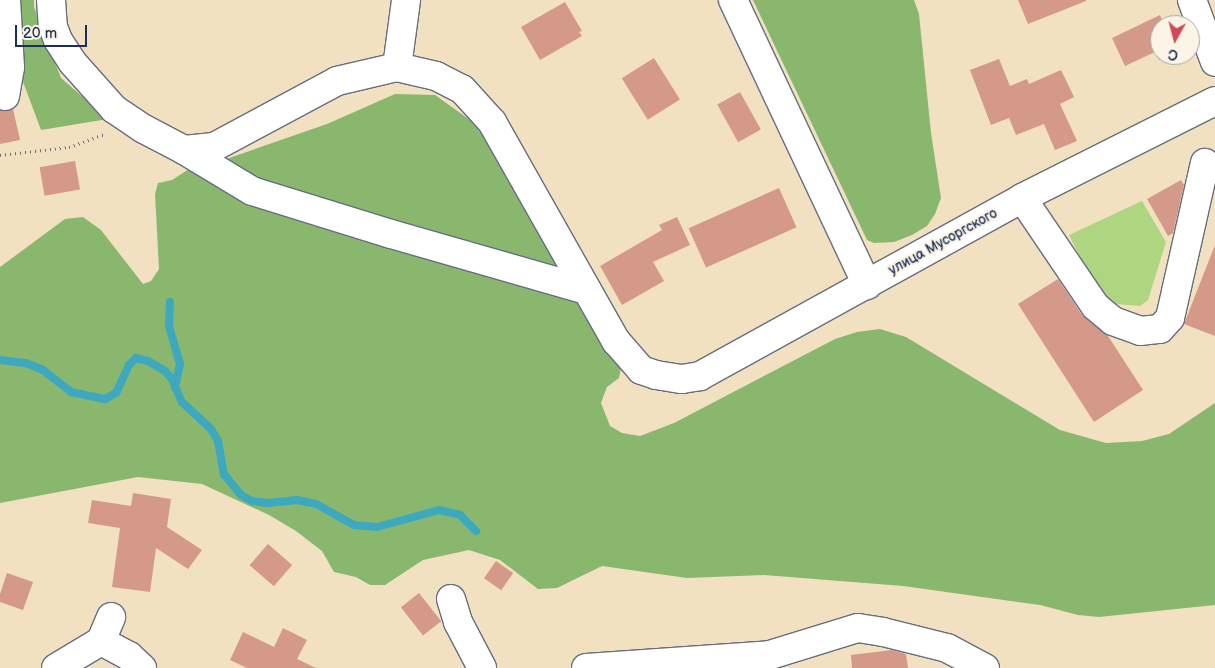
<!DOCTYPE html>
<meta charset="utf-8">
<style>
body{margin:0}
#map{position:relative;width:1215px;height:668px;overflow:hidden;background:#f1e1c1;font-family:"Balsamiq Sans",sans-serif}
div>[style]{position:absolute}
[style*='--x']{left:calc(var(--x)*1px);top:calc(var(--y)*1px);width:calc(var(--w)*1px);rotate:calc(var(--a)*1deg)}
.green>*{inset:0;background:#aed680}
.forest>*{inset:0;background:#8ab76e}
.stream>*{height:8px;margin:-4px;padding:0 4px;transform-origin:4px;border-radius:4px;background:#3ea9be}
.building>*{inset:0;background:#d5998a;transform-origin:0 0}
.path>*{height:3px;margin-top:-1.5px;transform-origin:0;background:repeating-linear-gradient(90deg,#666d81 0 1px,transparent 0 5px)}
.roads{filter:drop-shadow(1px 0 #666d81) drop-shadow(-1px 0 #666d81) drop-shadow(0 1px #666d81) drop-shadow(0 -1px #666d81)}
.minor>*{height:28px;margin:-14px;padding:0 14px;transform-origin:14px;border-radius:14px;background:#fff}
span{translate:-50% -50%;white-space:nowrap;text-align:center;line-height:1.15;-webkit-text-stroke:4.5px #fcf5e5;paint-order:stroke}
.street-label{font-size:14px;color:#1b2f5e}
.north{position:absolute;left:1150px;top:15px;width:50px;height:50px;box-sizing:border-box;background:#fcf5e5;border:1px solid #a2a6af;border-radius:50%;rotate:187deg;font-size:14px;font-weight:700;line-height:20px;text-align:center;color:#1b2f5e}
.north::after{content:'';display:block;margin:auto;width:18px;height:22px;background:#d1495b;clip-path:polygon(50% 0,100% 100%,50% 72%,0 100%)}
.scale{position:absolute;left:15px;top:25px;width:72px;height:22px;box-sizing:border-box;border:2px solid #1b2f5e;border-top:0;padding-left:6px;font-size:15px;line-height:18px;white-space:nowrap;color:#1b2f5e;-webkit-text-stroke:4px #fcf5e5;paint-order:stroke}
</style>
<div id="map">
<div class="green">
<i style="clip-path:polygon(1142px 201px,1166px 242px,1148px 300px,1140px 306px,1116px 304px,1103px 298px,1097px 291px,1069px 235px)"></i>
</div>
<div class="forest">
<i style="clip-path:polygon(0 0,34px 0,34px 7px,61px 78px,108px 119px,41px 130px,13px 55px)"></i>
<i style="clip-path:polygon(753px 0,914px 0,919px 14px,931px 133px,941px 198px,935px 214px,927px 226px,912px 235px,894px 242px,874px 243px,867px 240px)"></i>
<i style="clip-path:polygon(395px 94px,435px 95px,470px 120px,499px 155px,621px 368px,619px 378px,607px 387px,601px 403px,610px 426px,622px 433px,640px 436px,674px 423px,835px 339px,857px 332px,880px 329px,906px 337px,1060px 430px,1106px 443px,1142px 441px,1169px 434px,1215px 403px,1215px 605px,1099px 617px,1078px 615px,1040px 605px,903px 586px,764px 575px,687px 578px,602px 566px,557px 588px,538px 589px,500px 560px,469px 550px,423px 560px,385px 585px,370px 585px,356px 577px,334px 572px,322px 551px,296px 531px,269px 515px,202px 484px,138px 477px,0 503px,0 267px,65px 219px,83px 217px,101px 230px,143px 284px,151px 281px,159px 269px,155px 194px,158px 183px,172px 180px,192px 167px,209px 165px,327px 124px)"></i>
</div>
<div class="stream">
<i style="--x:170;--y:302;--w:24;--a:92"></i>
<i style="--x:169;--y:326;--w:40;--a:74"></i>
<i style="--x:180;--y:364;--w:24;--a:102"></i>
<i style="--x:0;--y:360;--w:26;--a:7"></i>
<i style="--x:26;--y:363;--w:18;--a:22"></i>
<i style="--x:43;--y:370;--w:36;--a:38"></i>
<i style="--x:71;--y:392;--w:35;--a:12"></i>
<i style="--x:105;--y:399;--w:13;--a:-29"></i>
<i style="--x:116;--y:393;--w:31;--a:-65"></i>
<i style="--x:129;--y:365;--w:10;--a:-45"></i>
<i style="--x:136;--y:358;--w:12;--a:14"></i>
<i style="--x:148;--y:361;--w:20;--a:30"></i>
<i style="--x:165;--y:371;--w:11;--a:49"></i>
<i style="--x:172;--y:379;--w:25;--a:67"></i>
<i style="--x:182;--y:402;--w:40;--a:43"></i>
<i style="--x:211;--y:429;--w:14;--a:60"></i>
<i style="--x:218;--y:441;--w:34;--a:80"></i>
<i style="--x:224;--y:474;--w:27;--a:51"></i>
<i style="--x:241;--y:495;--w:13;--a:29"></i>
<i style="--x:252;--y:501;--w:16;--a:7"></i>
<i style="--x:268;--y:503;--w:29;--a:-6"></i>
<i style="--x:297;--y:500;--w:19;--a:12"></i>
<i style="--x:316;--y:504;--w:43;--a:28.9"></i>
<i style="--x:354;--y:525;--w:23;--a:5"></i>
<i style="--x:377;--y:527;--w:64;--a:-15.3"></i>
<i style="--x:439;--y:510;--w:22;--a:13"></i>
<i style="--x:460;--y:515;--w:23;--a:45"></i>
</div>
<div class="building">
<i style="clip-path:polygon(1018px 0,1086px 0,1086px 1px,1028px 24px)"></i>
<i style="clip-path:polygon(565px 2px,582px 31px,579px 32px,582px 36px,540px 60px,521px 27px)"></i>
<i style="clip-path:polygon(1160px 15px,1164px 25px,1160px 25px,1160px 55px,1169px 55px,1159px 60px,1155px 52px,1125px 66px,1112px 38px)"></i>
<i style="left:654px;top:58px;width:49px;height:38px;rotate:58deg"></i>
<i style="clip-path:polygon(999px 59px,1010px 86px,1027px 79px,1029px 84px,1061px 70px,1074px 97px,1060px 104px,1077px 141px,1055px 150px,1044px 124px,1016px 135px,1009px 118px,991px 125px,970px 70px)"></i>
<i style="left:740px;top:92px;width:43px;height:26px;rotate:61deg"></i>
<i style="clip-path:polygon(13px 109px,20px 140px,0 144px,0 110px)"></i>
<i style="left:75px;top:161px;width:29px;height:36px;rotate:80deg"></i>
<i style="clip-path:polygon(1181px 180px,1184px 185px,1173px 233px,1168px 236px,1147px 199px)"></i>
<i style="left:779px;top:188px;width:43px;height:99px;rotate:66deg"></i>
<i style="clip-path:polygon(677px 217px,690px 245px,653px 262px,664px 281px,622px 305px,600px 266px,662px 230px,659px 225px)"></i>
<i style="clip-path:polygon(1215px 245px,1215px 336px,1184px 324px)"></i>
<i style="clip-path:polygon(1058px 279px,1082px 315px,1108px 336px,1143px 390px,1094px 422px,1018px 304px)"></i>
<i style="clip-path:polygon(133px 493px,171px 499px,167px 527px,202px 550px,188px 569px,156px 548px,150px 592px,112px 587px,120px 528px,88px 523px,92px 500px,131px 506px)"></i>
<i style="left:268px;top:544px;width:32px;height:28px;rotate:41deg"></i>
<i style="left:496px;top:561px;width:21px;height:21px;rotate:35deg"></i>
<i style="clip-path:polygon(7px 573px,33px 582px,23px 610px,0 602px,0 594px)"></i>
<i style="left:419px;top:593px;width:36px;height:23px;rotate:52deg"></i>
<i style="clip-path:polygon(283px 628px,307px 640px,297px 659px,316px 668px,247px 668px,230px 660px,243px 632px,274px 647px)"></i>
<i style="clip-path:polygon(892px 650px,906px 654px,908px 668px,852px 668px,851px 655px)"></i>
</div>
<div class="path">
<i style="--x:0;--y:155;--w:69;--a:-6.6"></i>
<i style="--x:69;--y:147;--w:38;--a:-20"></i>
</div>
<div class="roads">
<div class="minor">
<i style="--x:51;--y:0;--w:27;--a:86"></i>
<i style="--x:53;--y:27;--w:14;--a:69"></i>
<i style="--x:58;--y:40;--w:27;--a:57"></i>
<i style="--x:73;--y:63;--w:62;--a:48.3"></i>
<i style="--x:114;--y:109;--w:36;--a:34"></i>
<i style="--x:144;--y:129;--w:45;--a:27.7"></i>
<i style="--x:184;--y:150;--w:30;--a:-6"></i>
<i style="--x:214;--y:147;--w:140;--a:-28.2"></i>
<i style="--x:337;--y:81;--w:62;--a:-13.1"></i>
<i style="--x:397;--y:67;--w:40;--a:13"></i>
<i style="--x:436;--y:76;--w:29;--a:27"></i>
<i style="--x:462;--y:89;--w:45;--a:47.7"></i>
<i style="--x:492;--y:122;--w:252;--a:60.5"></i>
<i style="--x:616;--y:341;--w:38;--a:49"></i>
<i style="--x:641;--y:370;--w:16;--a:18"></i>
<i style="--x:656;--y:375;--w:26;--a:9"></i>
<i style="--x:682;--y:379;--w:18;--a:-9"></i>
<i style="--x:700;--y:376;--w:368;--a:-28.9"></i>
<i style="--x:1022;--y:198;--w:216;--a:-26.7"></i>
<i style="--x:733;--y:0;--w:315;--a:64.8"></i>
<i style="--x:1192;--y:0;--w:66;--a:69.6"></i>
<i style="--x:397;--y:67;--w:68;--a:-82.3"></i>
<i style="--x:5;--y:96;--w:29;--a:-80"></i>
<i style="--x:10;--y:67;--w:67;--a:-93.4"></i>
<i style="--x:184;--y:150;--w:79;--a:31.1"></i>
<i style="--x:252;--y:191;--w:145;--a:17.2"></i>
<i style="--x:391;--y:234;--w:203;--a:16"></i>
<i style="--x:1022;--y:198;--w:130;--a:55.9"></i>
<i style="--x:1095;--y:306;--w:23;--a:40"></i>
<i style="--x:1113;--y:321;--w:29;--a:20"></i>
<i style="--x:1140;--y:331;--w:20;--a:-6"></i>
<i style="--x:1160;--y:329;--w:15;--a:-48"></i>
<i style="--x:1170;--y:318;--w:159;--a:-77.3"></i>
<i style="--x:451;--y:599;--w:24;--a:73"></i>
<i style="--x:458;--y:622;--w:52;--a:62.4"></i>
<i style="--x:101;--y:641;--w:26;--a:-67"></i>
<i style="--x:56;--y:668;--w:52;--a:-31"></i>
<i style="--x:101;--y:641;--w:32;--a:28"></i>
<i style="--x:129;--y:656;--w:18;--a:43"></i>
<i style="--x:586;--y:668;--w:184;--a:-4"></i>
<i style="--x:770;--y:655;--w:92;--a:-17.1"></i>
<i style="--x:858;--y:628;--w:25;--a:9"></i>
<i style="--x:883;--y:632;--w:66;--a:14"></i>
<i style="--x:947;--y:648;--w:43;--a:27.8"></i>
</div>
</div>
<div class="street-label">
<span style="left:943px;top:242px;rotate:-29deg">улица Мусоргского</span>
</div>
<div class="north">С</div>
<div class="scale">20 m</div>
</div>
